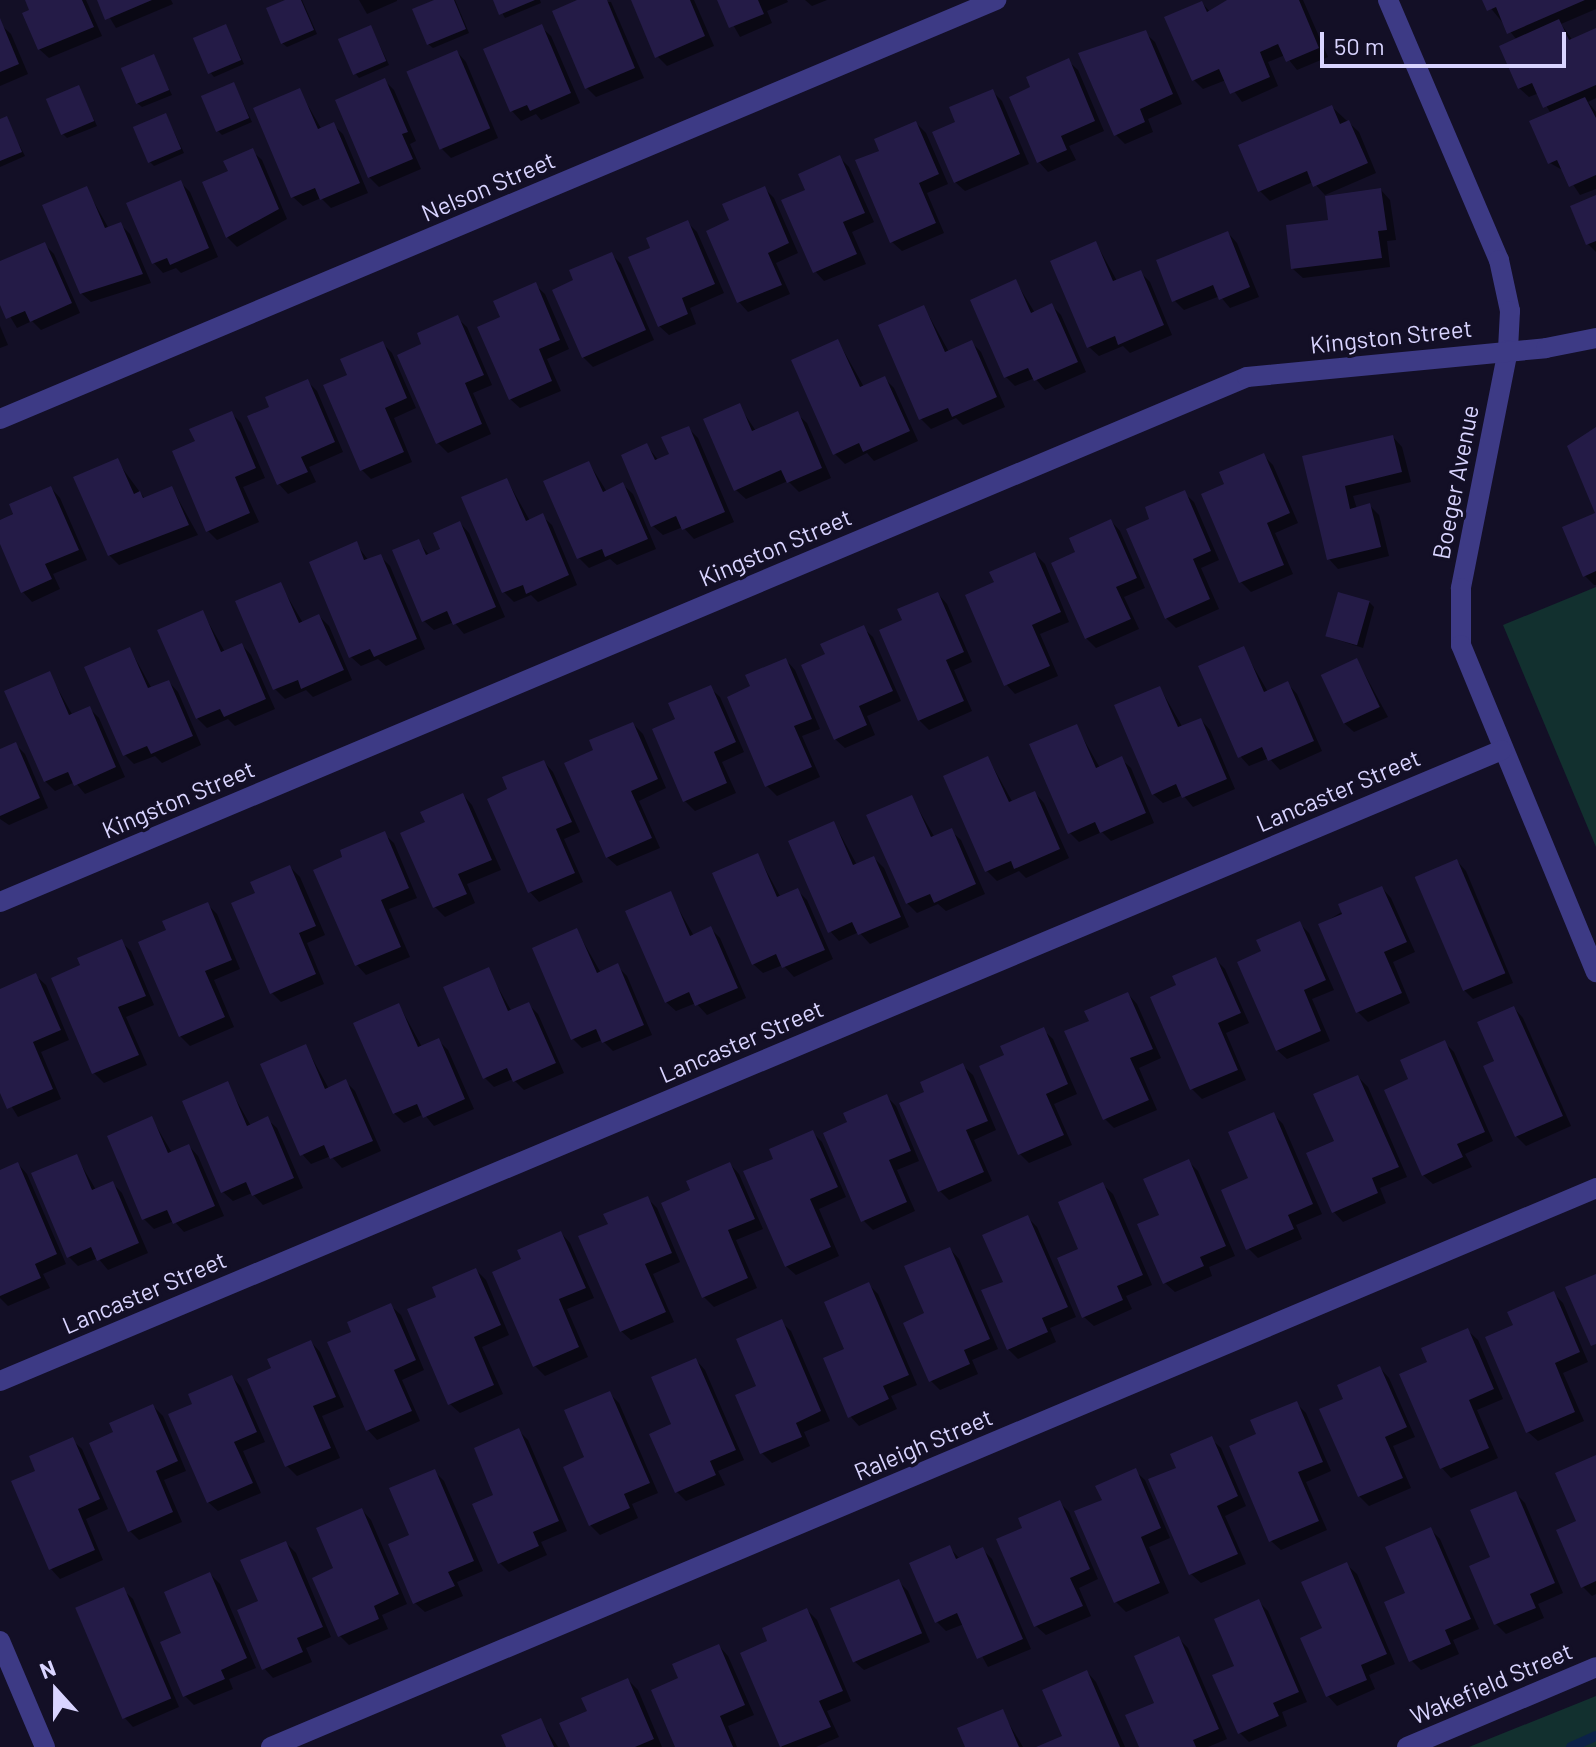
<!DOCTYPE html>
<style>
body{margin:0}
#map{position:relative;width:1596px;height:1747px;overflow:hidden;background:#130f26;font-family:Barlow,sans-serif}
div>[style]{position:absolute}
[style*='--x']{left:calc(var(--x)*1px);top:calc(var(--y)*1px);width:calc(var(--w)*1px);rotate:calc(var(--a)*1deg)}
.green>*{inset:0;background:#12302f}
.shadow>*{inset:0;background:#0007}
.stream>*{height:10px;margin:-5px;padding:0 5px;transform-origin:5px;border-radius:5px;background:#0c2248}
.building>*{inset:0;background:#241b47;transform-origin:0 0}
.minor>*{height:20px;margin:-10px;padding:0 10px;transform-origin:10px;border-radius:10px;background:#3d3a85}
span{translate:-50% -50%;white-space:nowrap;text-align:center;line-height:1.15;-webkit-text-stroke:7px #130f26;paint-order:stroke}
.street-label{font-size:24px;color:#d9d4ff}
.north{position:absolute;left:16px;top:1651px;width:80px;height:80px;-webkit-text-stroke:6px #130f26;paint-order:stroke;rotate:339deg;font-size:22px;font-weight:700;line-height:32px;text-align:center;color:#d9d4ff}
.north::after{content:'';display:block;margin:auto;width:28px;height:36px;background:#d9d4ff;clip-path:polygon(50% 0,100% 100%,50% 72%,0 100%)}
.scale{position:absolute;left:1320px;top:32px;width:246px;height:36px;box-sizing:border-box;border:4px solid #d9d4ff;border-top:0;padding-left:10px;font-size:24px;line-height:28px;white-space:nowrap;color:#d9d4ff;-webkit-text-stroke:6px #130f26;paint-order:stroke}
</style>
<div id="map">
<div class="green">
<i style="clip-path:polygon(1596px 587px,1596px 847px,1503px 625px)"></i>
<i style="clip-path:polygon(1596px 1696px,1596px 1747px,1469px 1747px)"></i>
</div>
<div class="shadow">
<i style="clip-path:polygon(27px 0,86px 0,102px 36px,49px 58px,39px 49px)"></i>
<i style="clip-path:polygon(99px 0,171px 0,173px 4px,116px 28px)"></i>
<i style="clip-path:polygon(290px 0,302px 0,317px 34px,287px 47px,282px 43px)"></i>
<i style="clip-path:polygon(359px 0,397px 0,397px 1px,367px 14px)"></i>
<i style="clip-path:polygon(439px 0,455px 0,469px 33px,433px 48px,428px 44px)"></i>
<i style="clip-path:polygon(495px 0,540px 0,541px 3px,505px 18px)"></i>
<i style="clip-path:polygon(582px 0,611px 2px,644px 78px,596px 97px,587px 88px)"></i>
<i style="clip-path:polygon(633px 0,694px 0,714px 46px,667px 66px,657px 56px)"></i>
<i style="clip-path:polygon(719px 0,787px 0,788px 2px,767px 11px,772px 23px,740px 37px)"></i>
<i style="clip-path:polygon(805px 0,827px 0,812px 6px)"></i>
<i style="clip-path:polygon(1229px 0,1303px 0,1328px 57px,1297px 70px,1285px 55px,1268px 62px,1278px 86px,1242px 102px,1226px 80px,1203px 89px,1194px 80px,1202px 3px,1211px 13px)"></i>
<i style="clip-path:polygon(1484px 0,1596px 0,1596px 9px,1561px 24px,1573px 41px,1596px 31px,1596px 98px,1588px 102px,1596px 112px,1596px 189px,1580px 195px,1564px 171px,1550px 163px,1532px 122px,1551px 114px,1539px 93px,1529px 97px,1519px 88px,1517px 40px)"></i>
<i style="clip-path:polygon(0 24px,11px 34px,28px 74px,0 86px)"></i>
<i style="clip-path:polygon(226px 26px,244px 64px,214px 77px,210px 72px)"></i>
<i style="clip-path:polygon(371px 27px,389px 65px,359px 78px,355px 73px)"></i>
<i style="clip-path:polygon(541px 27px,551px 36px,580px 103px,541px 120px,536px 114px,521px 121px,512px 111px)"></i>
<i style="clip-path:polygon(1145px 33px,1155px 42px,1182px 104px,1148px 119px,1153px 132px,1125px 144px,1116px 135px)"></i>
<i style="clip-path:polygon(457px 52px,466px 62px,498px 138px,451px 158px,441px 148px)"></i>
<i style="clip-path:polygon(153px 57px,172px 95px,142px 107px,137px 103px)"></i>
<i style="clip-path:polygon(1068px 61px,1078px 70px,1104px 131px,1069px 146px,1076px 160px,1048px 172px,1039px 162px,1033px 88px)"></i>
<i style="clip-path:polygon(385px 81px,394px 90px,416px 141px,410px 144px,421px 169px,379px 187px,369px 177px)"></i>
<i style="clip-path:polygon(234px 84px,252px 122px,222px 135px,218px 131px)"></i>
<i style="clip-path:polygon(79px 88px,97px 126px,67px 138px,63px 134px)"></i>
<i style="clip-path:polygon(299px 90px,322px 130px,333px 125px,343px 134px,368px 193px,331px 208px,321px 198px,303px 206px,293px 197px)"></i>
<i style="clip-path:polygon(992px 91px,1002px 101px,1029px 164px,965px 191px,955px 182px,958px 124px)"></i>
<i style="clip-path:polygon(1332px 107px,1359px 132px,1376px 173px,1325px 195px,1313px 182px,1270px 201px,1260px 191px,1241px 146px)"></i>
<i style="clip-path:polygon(166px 115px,184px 153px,154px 166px,150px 162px)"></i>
<i style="clip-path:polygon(6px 119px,25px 156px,0 167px,0 121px)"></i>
<i style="clip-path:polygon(916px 123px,926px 133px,948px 184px,927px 193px,944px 233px,902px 251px,892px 242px,881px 152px)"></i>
<i style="clip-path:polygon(252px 151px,262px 160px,287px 219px,237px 247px,227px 237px,231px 172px)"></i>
<i style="clip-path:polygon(840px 158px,849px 167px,874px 222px,852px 232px,866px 264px,824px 281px,815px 271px,807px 191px)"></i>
<i style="clip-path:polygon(180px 182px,190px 192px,218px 257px,181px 273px,176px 268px,163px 273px,154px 263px)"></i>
<i style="clip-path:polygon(86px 188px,109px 229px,120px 224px,130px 234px,151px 283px,91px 302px,81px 293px)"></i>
<i style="clip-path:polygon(764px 188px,774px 198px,798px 253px,776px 263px,790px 294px,748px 312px,739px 302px)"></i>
<i style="clip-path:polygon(1381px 190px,1390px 200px,1396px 240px,1387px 241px,1390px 267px,1303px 278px,1293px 269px,1330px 221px)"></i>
<i style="clip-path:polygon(1596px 197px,1596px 252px,1588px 244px)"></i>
<i style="clip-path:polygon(688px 223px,697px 232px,724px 293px,690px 308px,696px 324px,669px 335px,659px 326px,652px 250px)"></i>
<i style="clip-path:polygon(1228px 233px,1237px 243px,1259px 297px,1230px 308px,1220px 296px,1184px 310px,1174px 300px)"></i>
<i style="clip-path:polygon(1096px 243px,1117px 281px,1140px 272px,1150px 282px,1172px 335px,1130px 353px,1123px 346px,1099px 356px,1089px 347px)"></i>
<i style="clip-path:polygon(44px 244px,54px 254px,80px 313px,41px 330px,32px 321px,17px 328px,0 300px,0 263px)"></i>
<i style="clip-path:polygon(611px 254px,621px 264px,654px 340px,593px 367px,583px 357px,576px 281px)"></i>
<i style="clip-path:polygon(1016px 282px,1035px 313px,1052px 306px,1061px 315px,1086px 372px,1045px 390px,1035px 378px,1015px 386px,1006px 377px)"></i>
<i style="clip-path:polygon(535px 285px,545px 294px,569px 349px,547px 359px,561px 391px,520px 408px,510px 399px)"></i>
<i style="clip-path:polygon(924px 307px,949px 352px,972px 343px,981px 352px,1005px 407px,963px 425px,956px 418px,931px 429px,921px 419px,881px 326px)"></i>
<i style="clip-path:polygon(457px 318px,467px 327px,492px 385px,473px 393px,491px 434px,448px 453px,438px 443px,424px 345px)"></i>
<i style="clip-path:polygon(0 326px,8px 345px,0 348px)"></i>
<i style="clip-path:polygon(838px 341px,864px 387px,884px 378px,894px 388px,918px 441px,874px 461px,867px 453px,845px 464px,835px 454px)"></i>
<i style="clip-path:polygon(382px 343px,392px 353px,416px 408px,394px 418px,412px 462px,371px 479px,361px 469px,349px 376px)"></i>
<i style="clip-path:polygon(307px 381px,317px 391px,343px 452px,309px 467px,316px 482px,288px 494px,279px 484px,272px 408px)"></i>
<i style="clip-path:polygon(739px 406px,756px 431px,797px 414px,807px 423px,831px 478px,799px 492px,788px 481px,746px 499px,736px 490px)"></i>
<i style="clip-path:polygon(231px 413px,241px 423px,265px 478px,243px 487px,259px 522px,217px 540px,208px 531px,197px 442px)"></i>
<i style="clip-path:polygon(688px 428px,698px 438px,734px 522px,694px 539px,683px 527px,663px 535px,653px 526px,647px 446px,659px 461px,672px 455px)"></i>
<i style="clip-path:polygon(1393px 437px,1402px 447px,1411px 482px,1353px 496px,1357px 509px,1370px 506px,1379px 515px,1389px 556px,1338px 569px,1329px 559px,1304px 458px)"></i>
<i style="clip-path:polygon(1264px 456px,1273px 465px,1298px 523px,1275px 533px,1293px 574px,1251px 592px,1241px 582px,1203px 495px,1227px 485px)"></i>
<i style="clip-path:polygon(117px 461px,145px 499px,172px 488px,198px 535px,119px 565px,109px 555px)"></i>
<i style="clip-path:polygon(589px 463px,607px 492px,623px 485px,633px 494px,656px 549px,617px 565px,610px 559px,589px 568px,579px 558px)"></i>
<i style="clip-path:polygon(507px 480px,530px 521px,542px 516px,552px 525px,577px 585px,538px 602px,531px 595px,514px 602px,504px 592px)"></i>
<i style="clip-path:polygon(51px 488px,60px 498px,87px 560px,53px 574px,60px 589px,32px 602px,23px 592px,0 539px,0 522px)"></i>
<i style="clip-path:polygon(1184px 493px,1194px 502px,1219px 560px,1201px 568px,1219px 609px,1176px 628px,1166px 618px,1152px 520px)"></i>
<i style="clip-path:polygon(1596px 515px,1596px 585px,1594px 585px,1585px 576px)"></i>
<i style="clip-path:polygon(1111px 521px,1120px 531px,1145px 588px,1124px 597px,1139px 629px,1096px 648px,1086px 638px,1078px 553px)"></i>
<i style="clip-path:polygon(460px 523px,469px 533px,505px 617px,464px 634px,454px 622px,434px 630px,424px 621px,418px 541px,430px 556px,442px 550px)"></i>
<i style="clip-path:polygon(356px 544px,369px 561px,380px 556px,390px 566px,425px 649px,386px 666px,378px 659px,361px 666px,351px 657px)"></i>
<i style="clip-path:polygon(1035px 554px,1045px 564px,1069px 622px,1040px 634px,1058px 676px,1015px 694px,1006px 684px,996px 583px)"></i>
<i style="clip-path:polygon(280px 584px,303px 623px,319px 616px,329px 626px,352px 680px,313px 697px,306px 690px,285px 699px,275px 689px)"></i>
<i style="clip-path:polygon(938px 594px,947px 604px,972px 662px,954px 670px,972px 711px,929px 730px,919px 720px,905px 621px)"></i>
<i style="clip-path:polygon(1369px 602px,1374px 607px,1363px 648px,1329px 637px)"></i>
<i style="clip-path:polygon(203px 613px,225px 652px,242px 645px,251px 655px,275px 709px,235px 726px,228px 719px,207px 728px,197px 718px)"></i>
<i style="clip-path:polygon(863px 628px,873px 637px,901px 701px,867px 716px,875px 735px,845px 748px,835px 739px,827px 655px)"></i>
<i style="clip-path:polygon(130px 649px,152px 689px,169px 682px,178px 692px,201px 745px,162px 763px,155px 756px,134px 764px,125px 755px)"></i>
<i style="clip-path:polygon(1243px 649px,1268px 692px,1288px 684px,1297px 694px,1322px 751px,1280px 770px,1269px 758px,1249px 766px,1240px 756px)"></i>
<i style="clip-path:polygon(786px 660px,795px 670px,820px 729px,802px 736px,820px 777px,777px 796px,767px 786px,753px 687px)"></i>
<i style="clip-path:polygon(1357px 660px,1388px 717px,1354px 732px,1344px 723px)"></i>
<i style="clip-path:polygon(49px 673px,73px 716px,89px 708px,99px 718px,125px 777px,85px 794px,75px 782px,55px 791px,45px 781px)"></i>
<i style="clip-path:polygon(710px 688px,720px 697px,744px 752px,722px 762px,736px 793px,695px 811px,685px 801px,678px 720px)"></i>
<i style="clip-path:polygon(1160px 688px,1183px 728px,1201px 720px,1210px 730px,1235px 789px,1193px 807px,1183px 795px,1163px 803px,1153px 794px)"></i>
<i style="clip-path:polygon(633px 724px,643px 734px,666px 788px,639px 801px,660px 848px,617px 866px,607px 857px,596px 751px)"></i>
<i style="clip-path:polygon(1076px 726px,1100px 768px,1121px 759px,1131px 768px,1154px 823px,1111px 841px,1102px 832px,1079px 842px,1070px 833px)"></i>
<i style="clip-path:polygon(15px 744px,25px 754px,48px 808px,9px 825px,0 819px,0 751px)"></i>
<i style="clip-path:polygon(988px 758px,1013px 803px,1035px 793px,1044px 803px,1069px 858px,1026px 878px,1019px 871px,997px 881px,987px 871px)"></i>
<i style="clip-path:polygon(544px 762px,553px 772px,580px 832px,564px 839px,583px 882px,539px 902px,530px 892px,510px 791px)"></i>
<i style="clip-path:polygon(463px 795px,472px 805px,501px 870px,467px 884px,475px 903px,445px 917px,435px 907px,427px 824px)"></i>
<i style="clip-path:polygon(912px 798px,935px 838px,951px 831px,961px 840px,985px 894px,946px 911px,938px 904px,917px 913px,907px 903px)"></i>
<i style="clip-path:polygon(834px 823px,857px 865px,874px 858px,884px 868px,909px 927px,870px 944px,859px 932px,839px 941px,830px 931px)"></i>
<i style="clip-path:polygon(384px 834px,394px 843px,417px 898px,389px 909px,410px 957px,366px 975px,357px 965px,345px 858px)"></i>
<i style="clip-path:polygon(758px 856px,781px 898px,798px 891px,807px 900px,833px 959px,794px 977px,783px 965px,763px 973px,753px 964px)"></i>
<i style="clip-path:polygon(1457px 861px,1466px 871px,1513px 983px,1473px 999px,1464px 990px)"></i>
<i style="clip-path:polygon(290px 867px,300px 877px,325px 935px,307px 943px,324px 984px,281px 1002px,272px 993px,258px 894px)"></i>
<i style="clip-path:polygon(1382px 888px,1391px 898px,1415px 952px,1393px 962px,1410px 1003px,1368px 1022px,1358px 1012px,1320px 925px)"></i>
<i style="clip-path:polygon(670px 894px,694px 936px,711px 929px,720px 938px,746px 998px,707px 1015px,696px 1003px,676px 1011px,666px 1002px)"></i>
<i style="clip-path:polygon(207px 904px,217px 914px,240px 969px,214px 980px,234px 1027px,190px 1046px,180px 1036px,169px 931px)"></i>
<i style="clip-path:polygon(1300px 924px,1309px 933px,1334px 990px,1312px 999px,1330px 1041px,1287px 1059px,1277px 1050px,1264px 952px)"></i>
<i style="clip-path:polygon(577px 931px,601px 973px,617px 966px,627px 976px,652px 1035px,613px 1051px,602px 1040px,582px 1048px,573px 1039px)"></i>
<i style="clip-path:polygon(121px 942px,131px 951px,154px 1005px,126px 1017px,147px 1065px,104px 1083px,94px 1073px,82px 966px)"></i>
<i style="clip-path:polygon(1215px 959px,1225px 969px,1249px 1023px,1226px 1033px,1246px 1080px,1202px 1099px,1192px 1089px,1152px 998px,1178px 986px)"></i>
<i style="clip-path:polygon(488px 970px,512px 1012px,529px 1005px,538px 1014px,564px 1073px,524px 1090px,513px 1079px,494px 1087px,484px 1077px)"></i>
<i style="clip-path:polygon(36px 976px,46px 985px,69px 1040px,41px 1052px,61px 1099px,18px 1117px,0 1088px,0 991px)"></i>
<i style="clip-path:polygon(1128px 994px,1137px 1004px,1161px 1058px,1139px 1068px,1157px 1110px,1114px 1128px,1104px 1118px,1091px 1022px)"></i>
<i style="clip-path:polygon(399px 1005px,422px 1047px,438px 1040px,448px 1050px,474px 1109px,434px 1126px,424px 1114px,404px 1123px,394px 1113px)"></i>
<i style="clip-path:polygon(1514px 1008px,1523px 1018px,1571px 1126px,1526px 1146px,1516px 1136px,1497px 1062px)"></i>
<i style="clip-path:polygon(1043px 1030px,1053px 1039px,1077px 1094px,1054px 1104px,1072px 1145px,1029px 1163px,1020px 1154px,1006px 1056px)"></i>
<i style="clip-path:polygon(1445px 1043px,1454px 1052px,1493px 1141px,1465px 1154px,1472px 1167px,1433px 1184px,1423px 1175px)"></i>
<i style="clip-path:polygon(306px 1047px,329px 1089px,346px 1082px,355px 1091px,381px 1151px,342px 1168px,331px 1156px,311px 1164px,302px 1154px)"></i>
<i style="clip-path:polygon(963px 1066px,973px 1075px,996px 1130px,974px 1140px,992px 1181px,949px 1200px,939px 1190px,926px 1093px)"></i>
<i style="clip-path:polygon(1358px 1077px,1368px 1087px,1407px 1177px,1380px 1188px,1386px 1203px,1343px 1222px,1334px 1212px,1336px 1142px)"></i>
<i style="clip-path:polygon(227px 1084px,251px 1126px,267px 1119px,277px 1128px,303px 1188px,263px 1205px,252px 1193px,233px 1201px,223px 1192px)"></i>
<i style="clip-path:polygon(886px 1096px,896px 1106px,919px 1161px,897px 1170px,915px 1211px,873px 1230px,863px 1220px,849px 1123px)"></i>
<i style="clip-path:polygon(1273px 1114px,1283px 1124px,1322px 1214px,1296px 1225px,1302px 1239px,1258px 1258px,1248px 1248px,1251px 1179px)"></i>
<i style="clip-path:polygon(152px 1119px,172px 1153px,189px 1146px,198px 1156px,224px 1216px,184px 1232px,174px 1221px,154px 1229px,144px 1219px)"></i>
<i style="clip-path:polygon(812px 1132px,822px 1142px,846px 1197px,819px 1209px,839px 1256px,796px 1275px,786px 1266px,775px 1160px)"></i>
<i style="clip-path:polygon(76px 1156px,96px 1190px,113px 1184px,122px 1193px,148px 1253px,108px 1270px,98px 1258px,78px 1266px,68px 1256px)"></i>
<i style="clip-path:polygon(1188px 1161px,1198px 1171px,1235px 1256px,1209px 1267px,1212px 1276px,1175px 1292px,1165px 1283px,1162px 1216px)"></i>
<i style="clip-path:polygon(18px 1164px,27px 1174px,66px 1264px,43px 1274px,50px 1288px,8px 1306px,0 1298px,0 1172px)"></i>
<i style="clip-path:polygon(730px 1164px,739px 1174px,763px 1229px,736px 1240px,757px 1288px,714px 1307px,704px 1297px,663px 1204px,693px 1192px)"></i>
<i style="clip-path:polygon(1103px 1185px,1113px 1194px,1152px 1285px,1126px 1296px,1132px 1309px,1094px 1326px,1084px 1317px,1081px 1250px)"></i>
<i style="clip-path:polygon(647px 1198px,657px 1208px,680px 1262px,653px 1274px,674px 1322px,631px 1340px,621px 1331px,610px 1225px)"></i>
<i style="clip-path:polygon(1027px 1217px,1037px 1227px,1076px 1317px,1050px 1328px,1056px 1342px,1018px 1359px,1008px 1349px,1005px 1283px)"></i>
<i style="clip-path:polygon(561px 1233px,570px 1243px,594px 1298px,567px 1309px,588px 1357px,545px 1376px,535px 1366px,494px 1273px,524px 1260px)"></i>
<i style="clip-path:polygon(950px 1249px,959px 1259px,998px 1349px,972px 1360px,978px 1374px,940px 1390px,931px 1381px,927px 1314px)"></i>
<i style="clip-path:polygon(476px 1270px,486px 1280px,509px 1335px,482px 1347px,503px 1394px,460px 1413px,450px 1404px,439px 1298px)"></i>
<i style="clip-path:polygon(869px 1285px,878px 1294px,917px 1385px,891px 1396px,897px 1409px,859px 1426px,850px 1416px,847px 1350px)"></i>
<i style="clip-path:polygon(1554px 1294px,1563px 1303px,1588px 1362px,1563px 1373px,1584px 1421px,1538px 1441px,1528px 1432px,1515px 1326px)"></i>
<i style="clip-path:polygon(391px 1306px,401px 1315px,424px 1370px,402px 1380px,420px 1421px,377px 1440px,368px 1430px)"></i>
<i style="clip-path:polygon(781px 1322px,791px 1331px,830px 1421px,804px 1432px,810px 1446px,772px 1463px,762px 1453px)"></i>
<i style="clip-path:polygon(1468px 1331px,1478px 1340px,1503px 1399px,1477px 1410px,1498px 1458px,1451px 1478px,1442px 1468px,1429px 1363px)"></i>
<i style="clip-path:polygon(311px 1342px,320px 1352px,344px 1407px,322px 1416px,340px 1458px,297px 1476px,287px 1466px)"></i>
<i style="clip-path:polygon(696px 1360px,705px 1370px,744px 1460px,718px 1471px,725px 1485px,686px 1501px,677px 1492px,673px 1425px)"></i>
<i style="clip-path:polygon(1380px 1368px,1389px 1378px,1415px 1437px,1393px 1446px,1411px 1488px,1369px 1506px,1359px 1496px,1346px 1400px)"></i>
<i style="clip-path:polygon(232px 1377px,241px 1387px,265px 1442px,243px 1451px,261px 1493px,218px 1511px,208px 1502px,195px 1405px)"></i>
<i style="clip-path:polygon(609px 1393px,619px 1403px,658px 1493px,632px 1504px,638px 1518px,600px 1535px,590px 1525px,587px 1458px)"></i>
<i style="clip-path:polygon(1296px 1403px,1306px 1413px,1331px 1471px,1306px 1482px,1327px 1530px,1281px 1550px,1271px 1541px,1259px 1435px)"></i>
<i style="clip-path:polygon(153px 1406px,163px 1416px,186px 1471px,164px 1480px,182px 1522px,139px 1540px,130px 1531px,116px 1433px)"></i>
<i style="clip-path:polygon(519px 1431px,528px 1440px,567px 1531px,541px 1542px,547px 1555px,509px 1572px,500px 1563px,496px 1496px)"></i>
<i style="clip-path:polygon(1211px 1439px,1221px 1448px,1246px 1506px,1225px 1516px,1246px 1564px,1201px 1583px,1191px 1574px,1178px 1469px)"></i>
<i style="clip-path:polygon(72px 1440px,82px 1449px,108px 1509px,86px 1519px,103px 1560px,60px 1579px,51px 1569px,37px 1472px)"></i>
<i style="clip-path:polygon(1596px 1458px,1596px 1594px,1592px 1596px,1582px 1586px)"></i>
<i style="clip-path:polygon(434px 1471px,444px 1481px,483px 1571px,457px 1582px,463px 1596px,425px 1612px,415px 1603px,412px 1536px)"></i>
<i style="clip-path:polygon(1135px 1471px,1145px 1480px,1170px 1538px,1149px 1547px,1169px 1593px,1126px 1612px,1116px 1602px)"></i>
<i style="clip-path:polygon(1515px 1493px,1525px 1503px,1563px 1593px,1538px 1604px,1544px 1618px,1506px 1634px,1496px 1624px,1471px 1567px,1493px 1558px)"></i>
<i style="clip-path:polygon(1059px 1502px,1069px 1512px,1098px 1579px,1079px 1588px,1091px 1616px,1046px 1635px,1036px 1626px,1025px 1529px)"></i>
<i style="clip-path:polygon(362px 1510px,371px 1520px,407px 1604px,382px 1615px,388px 1629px,349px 1645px,340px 1636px)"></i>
<i style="clip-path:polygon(1430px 1529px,1440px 1539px,1479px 1629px,1453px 1640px,1459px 1654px,1421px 1670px,1411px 1660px,1408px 1594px)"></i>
<i style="clip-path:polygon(286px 1543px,296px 1553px,331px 1637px,306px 1648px,312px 1662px,273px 1678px,264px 1668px)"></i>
<i style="clip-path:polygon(950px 1548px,959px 1558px,983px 1550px,992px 1559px,1031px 1649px,988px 1667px,964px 1624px,946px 1631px,937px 1622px)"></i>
<i style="clip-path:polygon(1347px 1565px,1357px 1574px,1395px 1664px,1369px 1675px,1375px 1689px,1337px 1706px,1328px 1696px,1324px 1630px)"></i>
<i style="clip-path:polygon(210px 1574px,220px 1584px,256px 1668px,229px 1679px,233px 1689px,194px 1705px,185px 1696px,184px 1634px)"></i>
<i style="clip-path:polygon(899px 1582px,908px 1591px,930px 1642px,864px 1670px,854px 1661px)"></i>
<i style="clip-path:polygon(123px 1590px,133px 1599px,179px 1707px,133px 1727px,124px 1717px)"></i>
<i style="clip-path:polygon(1259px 1602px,1268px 1611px,1307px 1702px,1282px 1712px,1287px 1726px,1249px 1742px,1240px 1733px,1236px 1667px)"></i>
<i style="clip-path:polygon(807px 1610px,817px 1620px,851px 1701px,827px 1711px,839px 1737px,816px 1747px,782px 1747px,743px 1654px,770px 1642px)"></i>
<i style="clip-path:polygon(1179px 1639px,1188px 1648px,1227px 1739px,1208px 1747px,1141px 1747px)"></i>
<i style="clip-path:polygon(719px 1646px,728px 1656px,754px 1715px,728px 1726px,737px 1747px,677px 1747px,681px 1679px)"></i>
<i style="clip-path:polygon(1087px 1672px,1096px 1682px,1125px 1747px,1043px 1747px,1065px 1737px)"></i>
<i style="clip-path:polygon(628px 1680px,638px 1690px,662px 1747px,572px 1747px,589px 1712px)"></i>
<i style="clip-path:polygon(1002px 1712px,1023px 1747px,967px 1747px)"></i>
<i style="clip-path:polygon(541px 1721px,558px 1747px,509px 1747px)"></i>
</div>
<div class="stream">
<i style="--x:1571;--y:1747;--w:27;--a:-24"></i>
</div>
<div class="building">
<i style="clip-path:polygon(25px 0,82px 0,94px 27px,38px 50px,22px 13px,29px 10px)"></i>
<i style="clip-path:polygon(97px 0,152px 0,105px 20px)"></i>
<i style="clip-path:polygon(285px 0,301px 0,314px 30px,281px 44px,266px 8px)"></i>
<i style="clip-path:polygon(434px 0,454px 0,466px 29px,427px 45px,412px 9px)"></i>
<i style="clip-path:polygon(493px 0,535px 0,499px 15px)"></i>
<i style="clip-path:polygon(577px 0,607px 0,635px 68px,585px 89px,552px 11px)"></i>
<i style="clip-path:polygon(631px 0,690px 0,705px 36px,655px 58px)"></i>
<i style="clip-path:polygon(717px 0,758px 0,764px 14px,729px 28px)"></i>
<i style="clip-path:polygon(1227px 0,1299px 0,1319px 48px,1286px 62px,1278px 44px,1260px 52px,1270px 77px,1230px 94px,1219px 69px,1192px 81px,1164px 17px,1202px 1px,1207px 12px)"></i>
<i style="clip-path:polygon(1482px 0,1585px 0,1507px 34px,1496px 7px,1487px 11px)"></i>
<i style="clip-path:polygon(0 18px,19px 64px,0 72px)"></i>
<i style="clip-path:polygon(1559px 19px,1569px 40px,1596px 28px,1596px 85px,1543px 108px,1532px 83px,1518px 89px,1499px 46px)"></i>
<i style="left:226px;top:24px;width:39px;height:36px;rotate:67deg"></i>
<i style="clip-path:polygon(542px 24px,571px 93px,530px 111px,527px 105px,510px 112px,483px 49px)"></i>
<i style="left:371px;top:25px;width:39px;height:36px;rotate:67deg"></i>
<i style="clip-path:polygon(1146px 30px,1173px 94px,1140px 109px,1145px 122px,1114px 136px,1078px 53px)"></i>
<i style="left:457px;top:50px;width:85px;height:55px;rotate:67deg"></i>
<i style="left:154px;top:54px;width:39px;height:36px;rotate:67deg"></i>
<i style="clip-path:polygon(1069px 58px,1095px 121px,1061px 136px,1067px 150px,1037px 163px,1009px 97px,1030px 87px,1026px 77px)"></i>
<i style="clip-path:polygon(385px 78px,408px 132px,402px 134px,413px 159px,368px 178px,335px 100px)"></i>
<i style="left:234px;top:82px;width:39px;height:36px;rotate:67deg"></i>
<i style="left:79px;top:85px;width:39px;height:36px;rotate:67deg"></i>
<i style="clip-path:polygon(300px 88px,318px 129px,334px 122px,360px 183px,320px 200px,315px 188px,291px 198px,253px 108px)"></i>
<i style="clip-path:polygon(993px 89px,1020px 154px,954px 183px,932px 132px,955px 122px,949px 107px)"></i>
<i style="clip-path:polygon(1585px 97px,1596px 118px,1596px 175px,1569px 187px,1557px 160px,1548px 164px,1529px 121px)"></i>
<i style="clip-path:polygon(1332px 105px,1340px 124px,1349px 120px,1368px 163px,1313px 187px,1307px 171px,1258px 192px,1238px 145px)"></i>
<i style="left:166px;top:113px;width:39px;height:36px;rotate:67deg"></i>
<i style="clip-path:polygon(7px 116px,22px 152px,0 161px,0 119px)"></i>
<i style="clip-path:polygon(916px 121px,939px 174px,919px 183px,936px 223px,890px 243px,855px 160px,879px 151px,874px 139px)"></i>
<i style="clip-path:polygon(253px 148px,279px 209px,226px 238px,202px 182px,228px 171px,223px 161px)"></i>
<i style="clip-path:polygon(840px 155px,865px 213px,843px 222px,857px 254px,813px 273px,781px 200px,805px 190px,798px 174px)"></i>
<i style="clip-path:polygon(181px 180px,209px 248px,170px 265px,167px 258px,152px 264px,126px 203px)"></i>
<i style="clip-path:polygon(87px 186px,105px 228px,121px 222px,143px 274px,80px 294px,42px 205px)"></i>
<i style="clip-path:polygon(765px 186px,789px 243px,768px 253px,782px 285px,737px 303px,706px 231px,729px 220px,722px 204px)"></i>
<i style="clip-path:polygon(1381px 188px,1387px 230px,1378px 231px,1382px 258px,1291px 269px,1286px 225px,1328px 220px,1325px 196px)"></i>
<i style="clip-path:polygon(1596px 195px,1596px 241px,1586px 245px,1570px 206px)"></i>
<i style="clip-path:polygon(688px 220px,715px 284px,682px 298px,688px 314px,658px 327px,628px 257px,650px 248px,646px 238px)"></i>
<i style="clip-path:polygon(1228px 231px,1250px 287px,1219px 300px,1213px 285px,1172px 302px,1156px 260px)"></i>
<i style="clip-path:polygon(1096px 241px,1113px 281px,1141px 270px,1164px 325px,1118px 345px,1115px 336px,1087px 348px,1050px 261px)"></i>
<i style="clip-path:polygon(45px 242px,72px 303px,30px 322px,25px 311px,6px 319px,0 305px,0 261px)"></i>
<i style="clip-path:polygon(612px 252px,646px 330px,582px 358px,552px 290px,573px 280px,569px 270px)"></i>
<i style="clip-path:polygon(1016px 279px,1031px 313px,1052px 303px,1078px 362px,1034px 381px,1028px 368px,1004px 378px,970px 300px)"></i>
<i style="clip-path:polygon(536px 282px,560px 340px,539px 349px,552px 381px,509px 400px,477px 327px,500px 317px,493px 301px)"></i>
<i style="clip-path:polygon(924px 305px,945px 352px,972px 340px,997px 397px,952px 417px,948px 408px,919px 420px,878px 325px)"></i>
<i style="clip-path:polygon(458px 315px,484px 375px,465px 383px,482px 424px,436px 444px,397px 355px,421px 344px,417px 333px)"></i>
<i style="clip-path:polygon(838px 339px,860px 387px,885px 376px,910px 431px,863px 452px,859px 443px,833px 455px,791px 360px)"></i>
<i style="clip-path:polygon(383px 341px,407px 398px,385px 408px,404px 452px,360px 471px,323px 385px,347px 375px,340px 359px)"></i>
<i style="clip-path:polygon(308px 379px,335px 442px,301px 457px,308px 472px,277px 485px,247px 416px,269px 407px,265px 397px)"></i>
<i style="clip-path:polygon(740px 403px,752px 431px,798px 411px,822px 468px,787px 483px,781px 470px,734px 491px,703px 419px)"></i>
<i style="clip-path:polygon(232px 411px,256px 468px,235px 477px,250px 513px,206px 532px,172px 451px,195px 441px,189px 429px)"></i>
<i style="clip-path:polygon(689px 426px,725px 512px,682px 530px,676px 516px,651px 527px,621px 455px,647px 443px,655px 460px,669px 454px,661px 437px)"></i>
<i style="clip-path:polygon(1596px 427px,1596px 571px,1583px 577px,1562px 527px,1595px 513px,1567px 446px)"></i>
<i style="clip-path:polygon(1393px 435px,1402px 472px,1345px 486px,1350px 509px,1370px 503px,1381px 547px,1327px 560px,1302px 456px)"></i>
<i style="clip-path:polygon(1264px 453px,1290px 513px,1267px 523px,1284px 565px,1239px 583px,1201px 494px,1224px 484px,1219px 472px)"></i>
<i style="clip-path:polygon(118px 458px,134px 494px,140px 491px,143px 498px,172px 486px,189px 525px,108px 556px,73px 477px)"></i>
<i style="clip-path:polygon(589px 461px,603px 492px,623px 482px,648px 539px,605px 557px,602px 549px,577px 559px,543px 481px)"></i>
<i style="clip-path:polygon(507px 478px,526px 521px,543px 513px,569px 575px,526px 594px,523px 585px,502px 593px,461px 497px)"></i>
<i style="clip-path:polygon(51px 486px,79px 550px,45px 564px,52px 579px,21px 593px,0 544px,0 520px,13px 514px,9px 504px)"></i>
<i style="clip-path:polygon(1185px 490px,1211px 551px,1193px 559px,1210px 599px,1165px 619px,1126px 529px,1149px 519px,1145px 507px)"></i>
<i style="clip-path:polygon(1111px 519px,1137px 578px,1116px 587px,1131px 619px,1085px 639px,1051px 563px,1075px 552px,1069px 538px)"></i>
<i style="clip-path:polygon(460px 521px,496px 607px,453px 625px,447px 611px,422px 622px,392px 550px,419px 539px,426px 555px,440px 549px,433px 533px)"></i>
<i style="clip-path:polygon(357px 541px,364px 560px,381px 554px,417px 639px,374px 657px,370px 649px,349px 658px,309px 562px)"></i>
<i style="clip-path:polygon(1035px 552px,1061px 612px,1032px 625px,1050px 666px,1004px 686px,965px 595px,994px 582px,989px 572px)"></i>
<i style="clip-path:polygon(281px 582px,299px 623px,319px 614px,344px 670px,301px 689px,298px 680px,273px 690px,235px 601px)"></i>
<i style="clip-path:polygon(938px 592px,964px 652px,946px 660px,964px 701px,918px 721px,879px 630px,902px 620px,897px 609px)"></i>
<i style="left:1338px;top:592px;width:33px;height:46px;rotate:16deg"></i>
<i style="clip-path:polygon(203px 610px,221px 652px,242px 643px,266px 699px,224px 717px,220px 709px,196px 719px,157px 630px)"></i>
<i style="clip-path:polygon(864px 625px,893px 691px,859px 706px,867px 725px,834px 740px,801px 665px,825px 654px,820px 644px)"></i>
<i style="clip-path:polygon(1244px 646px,1264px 692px,1288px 681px,1314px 741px,1268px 761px,1262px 747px,1238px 758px,1198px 666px)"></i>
<i style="clip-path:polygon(130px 647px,148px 688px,169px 680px,193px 736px,151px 754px,147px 746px,123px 756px,84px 667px)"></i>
<i style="clip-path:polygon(786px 658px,812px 719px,794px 726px,812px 767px,765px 787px,727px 697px,750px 686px,745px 675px)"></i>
<i style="left:1357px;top:658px;width:54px;height:40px;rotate:65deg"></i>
<i style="clip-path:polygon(50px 671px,69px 715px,90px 706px,116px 767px,74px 786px,68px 772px,44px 782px,4px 691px)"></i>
<i style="clip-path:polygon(711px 685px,736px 742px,714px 752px,727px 783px,683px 802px,652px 729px,675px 719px,668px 703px)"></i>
<i style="clip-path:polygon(1160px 686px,1178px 727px,1201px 718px,1227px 779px,1182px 798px,1176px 784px,1152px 795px,1114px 705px)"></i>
<i style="clip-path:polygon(633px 722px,658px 779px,631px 791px,652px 838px,606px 858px,564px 763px,593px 750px,589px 740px)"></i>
<i style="clip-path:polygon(1077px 724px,1096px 768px,1122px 756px,1146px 813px,1100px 833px,1095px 822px,1068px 834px,1029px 744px)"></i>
<i style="clip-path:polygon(16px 742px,40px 798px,0 816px,0 749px)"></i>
<i style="clip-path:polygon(988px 756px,1009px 802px,1035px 791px,1060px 849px,1014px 869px,1011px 861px,985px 872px,943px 776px)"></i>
<i style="clip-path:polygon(544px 760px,572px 822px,556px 829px,575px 873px,528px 893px,487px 799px,507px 789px,502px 777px)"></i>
<i style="clip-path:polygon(463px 793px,492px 860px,458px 874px,467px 894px,433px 908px,400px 833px,425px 822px,420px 812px)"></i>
<i style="clip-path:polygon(912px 795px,931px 837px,952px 828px,976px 884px,934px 903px,930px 894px,906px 904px,866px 815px)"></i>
<i style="clip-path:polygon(834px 821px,853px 865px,874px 856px,901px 917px,858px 935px,852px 922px,828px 933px,788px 841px)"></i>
<i style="clip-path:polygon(385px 831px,409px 888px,381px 900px,401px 947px,355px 966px,313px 870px,342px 857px,340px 850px)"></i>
<i style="clip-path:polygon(758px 853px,777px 897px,798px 888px,825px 950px,782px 968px,776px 954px,752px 965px,712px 873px)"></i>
<i style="left:1457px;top:859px;width:124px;height:46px;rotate:67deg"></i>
<i style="clip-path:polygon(290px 865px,316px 926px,299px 933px,316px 974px,270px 994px,231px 903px,255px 893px,250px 882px)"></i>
<i style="clip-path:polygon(1382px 886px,1407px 942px,1384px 952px,1402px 993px,1356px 1013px,1318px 924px,1342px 914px,1338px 904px)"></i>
<i style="clip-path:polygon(671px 891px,690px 936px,711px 926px,738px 988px,695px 1006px,689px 992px,665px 1003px,625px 911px)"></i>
<i style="clip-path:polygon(208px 902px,232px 960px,205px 971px,225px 1017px,179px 1037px,138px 942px,166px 930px,162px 921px)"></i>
<i style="clip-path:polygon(1300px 921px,1326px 980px,1304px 990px,1321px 1031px,1276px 1051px,1237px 962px,1261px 951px,1256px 940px)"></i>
<i style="clip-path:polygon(577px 928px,597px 973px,618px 963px,644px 1025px,602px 1043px,596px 1029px,571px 1040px,532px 948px)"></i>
<i style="clip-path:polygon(122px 939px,146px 996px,118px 1007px,139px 1055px,92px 1074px,51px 978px,80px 965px,77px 958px)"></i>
<i style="clip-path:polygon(1216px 957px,1241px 1013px,1218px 1023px,1238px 1070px,1190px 1090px,1150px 997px,1176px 985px,1172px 976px)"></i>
<i style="clip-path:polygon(489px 967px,508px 1011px,529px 1002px,556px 1063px,513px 1082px,507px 1068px,483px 1079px,443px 987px)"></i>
<i style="clip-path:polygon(36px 973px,61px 1030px,33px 1042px,53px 1089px,7px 1109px,0 1093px,0 989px)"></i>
<i style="clip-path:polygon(1128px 992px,1153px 1049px,1130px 1058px,1149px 1100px,1103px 1120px,1064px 1031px,1089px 1021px,1084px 1011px)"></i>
<i style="clip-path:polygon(399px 1003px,418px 1047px,439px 1038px,465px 1099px,423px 1118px,417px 1104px,393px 1114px,353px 1023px)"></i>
<i style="clip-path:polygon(1514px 1006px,1563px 1116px,1515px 1137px,1483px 1066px,1494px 1061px,1477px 1022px)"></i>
<i style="clip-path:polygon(1044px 1027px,1068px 1084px,1046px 1094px,1064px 1135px,1018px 1155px,979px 1066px,1004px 1055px,1000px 1046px)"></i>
<i style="clip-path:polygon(1445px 1040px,1485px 1132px,1457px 1144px,1463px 1157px,1422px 1176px,1384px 1090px,1408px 1079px,1400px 1060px)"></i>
<i style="clip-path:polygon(306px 1044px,325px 1089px,346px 1079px,373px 1141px,330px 1159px,324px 1145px,300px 1156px,260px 1064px)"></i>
<i style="clip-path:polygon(963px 1063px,988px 1121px,966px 1130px,984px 1172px,938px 1192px,899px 1103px,924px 1092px,920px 1082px)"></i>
<i style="clip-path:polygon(1358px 1075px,1399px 1167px,1372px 1178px,1378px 1193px,1332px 1213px,1306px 1153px,1334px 1141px,1313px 1094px)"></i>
<i style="clip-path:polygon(228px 1081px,247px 1126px,268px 1116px,294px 1178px,252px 1196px,246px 1182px,221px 1193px,182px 1101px)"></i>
<i style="clip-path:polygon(887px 1094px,911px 1151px,889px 1160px,907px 1202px,861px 1222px,823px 1133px,847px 1122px,843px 1113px)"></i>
<i style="clip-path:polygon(1274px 1112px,1313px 1204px,1288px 1215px,1294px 1229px,1246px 1250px,1221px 1190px,1248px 1178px,1228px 1132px)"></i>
<i style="clip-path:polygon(152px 1116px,168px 1153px,189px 1144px,215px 1206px,173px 1224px,167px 1210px,142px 1220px,107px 1136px)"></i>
<i style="clip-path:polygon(813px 1130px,838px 1187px,810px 1199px,831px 1247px,785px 1267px,743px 1171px,773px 1159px,769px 1149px)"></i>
<i style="clip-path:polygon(77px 1154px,92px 1190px,113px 1181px,139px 1243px,97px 1261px,91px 1247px,67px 1258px,31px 1173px)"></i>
<i style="clip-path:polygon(1189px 1159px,1226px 1246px,1200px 1257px,1204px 1266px,1163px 1284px,1137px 1224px,1159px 1215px,1143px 1179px)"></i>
<i style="clip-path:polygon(18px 1162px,57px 1254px,35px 1264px,41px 1278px,0 1296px,0 1170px)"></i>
<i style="clip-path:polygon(730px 1162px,755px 1219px,728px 1230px,748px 1278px,702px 1298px,661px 1203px,690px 1190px,686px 1181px)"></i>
<i style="clip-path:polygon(1103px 1182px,1143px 1275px,1117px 1286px,1123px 1300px,1082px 1318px,1057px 1258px,1078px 1249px,1058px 1202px)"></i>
<i style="clip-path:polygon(648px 1196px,672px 1253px,645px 1264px,666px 1312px,620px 1332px,578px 1236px,608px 1224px,603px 1214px)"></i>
<i style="clip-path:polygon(1028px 1215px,1068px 1307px,1042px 1318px,1048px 1332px,1007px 1350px,981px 1290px,1003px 1282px,982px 1235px)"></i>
<i style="clip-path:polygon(561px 1231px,586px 1288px,559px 1299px,579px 1347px,533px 1367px,492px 1272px,521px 1259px,517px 1250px)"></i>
<i style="clip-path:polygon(950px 1247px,990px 1339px,964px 1350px,970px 1364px,929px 1382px,903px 1323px,924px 1313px,904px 1266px)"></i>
<i style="clip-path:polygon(476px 1268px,501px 1325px,474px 1337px,494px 1385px,448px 1405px,407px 1309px,436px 1297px,432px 1287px)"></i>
<i style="clip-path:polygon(1596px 1274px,1596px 1344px,1591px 1346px,1565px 1287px)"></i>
<i style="clip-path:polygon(869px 1282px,909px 1375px,883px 1386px,889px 1399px,848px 1418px,823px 1358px,844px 1349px,824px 1302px)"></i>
<i style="clip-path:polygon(1554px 1291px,1580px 1352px,1555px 1363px,1575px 1412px,1526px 1433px,1485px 1337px,1513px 1325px,1507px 1312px)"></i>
<i style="clip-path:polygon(391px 1303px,416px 1360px,394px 1370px,412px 1411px,366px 1431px,327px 1342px,351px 1332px,347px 1322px)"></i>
<i style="clip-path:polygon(782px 1319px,821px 1411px,796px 1423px,802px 1437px,760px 1454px,735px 1395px,756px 1386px,736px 1339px)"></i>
<i style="clip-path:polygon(1468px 1328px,1494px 1389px,1469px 1400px,1489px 1448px,1440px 1469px,1399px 1374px,1427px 1362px,1421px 1348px)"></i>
<i style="clip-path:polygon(311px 1340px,336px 1397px,313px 1406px,331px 1448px,285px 1467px,247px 1379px,271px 1368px,267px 1359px)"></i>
<i style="clip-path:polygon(696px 1358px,736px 1450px,710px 1461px,716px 1475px,675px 1493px,649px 1434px,671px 1424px,651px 1377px)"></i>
<i style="clip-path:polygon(1380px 1366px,1407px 1427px,1385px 1437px,1403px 1478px,1358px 1497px,1319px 1409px,1343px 1399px,1337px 1385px)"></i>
<i style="clip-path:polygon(232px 1375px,257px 1432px,234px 1442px,253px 1483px,207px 1503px,168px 1414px,192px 1404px,188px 1394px)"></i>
<i style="clip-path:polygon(610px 1391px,650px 1483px,624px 1494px,630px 1508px,589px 1526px,563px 1467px,584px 1457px,564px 1410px)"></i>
<i style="clip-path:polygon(1297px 1401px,1323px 1462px,1298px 1472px,1319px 1521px,1269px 1542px,1229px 1446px,1256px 1434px,1250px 1420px)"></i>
<i style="clip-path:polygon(153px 1404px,178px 1461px,156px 1471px,173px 1512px,128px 1532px,89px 1443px,113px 1432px,109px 1423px)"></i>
<i style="clip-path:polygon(519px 1428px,559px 1521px,533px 1532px,539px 1546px,498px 1564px,472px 1504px,493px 1495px,474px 1448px)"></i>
<i style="clip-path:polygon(1212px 1436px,1238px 1496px,1217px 1506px,1238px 1554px,1189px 1575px,1148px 1479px,1176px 1468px,1170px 1454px)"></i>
<i style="clip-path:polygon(73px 1437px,100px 1499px,78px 1509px,95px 1550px,49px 1570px,11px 1481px,35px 1471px,29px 1456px)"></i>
<i style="clip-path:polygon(1596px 1455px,1596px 1581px,1581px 1588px,1556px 1530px,1576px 1521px,1555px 1473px)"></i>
<i style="clip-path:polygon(1136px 1468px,1161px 1528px,1141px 1537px,1160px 1583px,1114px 1603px,1074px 1511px,1102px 1500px,1095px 1486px)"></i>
<i style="clip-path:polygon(435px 1469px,474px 1561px,448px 1572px,455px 1586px,413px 1604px,388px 1544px,409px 1535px,389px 1488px)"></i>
<i style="clip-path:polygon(1516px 1491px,1555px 1583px,1530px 1594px,1536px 1608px,1494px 1625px,1469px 1566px,1490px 1557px,1470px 1510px)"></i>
<i style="clip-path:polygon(1060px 1500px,1090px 1569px,1070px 1578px,1083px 1606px,1034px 1627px,996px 1539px,1022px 1528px,1018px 1518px)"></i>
<i style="clip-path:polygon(362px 1508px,399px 1594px,374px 1606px,379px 1619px,338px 1637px,312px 1578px,333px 1568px,316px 1528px)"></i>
<i style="clip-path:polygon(1431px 1527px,1471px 1619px,1445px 1630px,1451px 1644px,1409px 1662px,1384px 1602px,1405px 1593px,1385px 1547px)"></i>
<i style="clip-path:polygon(286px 1541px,323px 1627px,297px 1638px,303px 1652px,262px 1670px,237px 1610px,258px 1601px,240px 1560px)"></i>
<i style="clip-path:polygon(950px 1545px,956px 1559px,983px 1547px,1023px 1639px,977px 1659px,957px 1613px,935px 1623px,909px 1563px)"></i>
<i style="clip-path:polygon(1347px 1562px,1387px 1654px,1361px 1665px,1367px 1680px,1326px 1697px,1300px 1638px,1322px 1628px,1301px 1582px)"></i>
<i style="clip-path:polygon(210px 1572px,247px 1658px,221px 1670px,225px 1679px,183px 1697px,160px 1642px,181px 1633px,164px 1592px)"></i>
<i style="left:899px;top:1579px;width:59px;height:75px;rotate:67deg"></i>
<i style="left:124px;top:1587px;width:121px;height:53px;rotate:67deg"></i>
<i style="clip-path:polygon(1259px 1599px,1299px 1692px,1273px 1703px,1279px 1716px,1238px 1734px,1212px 1675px,1234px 1666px,1214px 1619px)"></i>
<i style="clip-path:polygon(807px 1608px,843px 1691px,819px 1701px,831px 1727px,780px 1747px,740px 1653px,767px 1641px,762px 1628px)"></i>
<i style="clip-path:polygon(1179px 1636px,1219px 1729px,1193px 1740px,1196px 1747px,1139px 1747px,1125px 1715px,1154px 1703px,1134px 1656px)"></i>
<i style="clip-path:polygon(719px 1644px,745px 1705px,720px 1716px,733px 1747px,675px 1747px,651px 1690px,678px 1678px,672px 1664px)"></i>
<i style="clip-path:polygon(1087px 1670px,1120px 1747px,1036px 1747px,1062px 1736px,1042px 1690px)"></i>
<i style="clip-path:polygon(628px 1678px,654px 1739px,635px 1747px,570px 1747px,559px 1723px,587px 1711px,581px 1698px)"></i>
<i style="clip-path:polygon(1003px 1709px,1019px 1747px,965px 1747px,957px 1728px)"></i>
<i style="clip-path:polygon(541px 1718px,554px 1747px,506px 1747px,501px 1735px)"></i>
</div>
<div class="minor">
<i style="--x:1388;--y:0;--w:283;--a:66.9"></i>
<i style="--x:1499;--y:260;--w:52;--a:77.8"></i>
<i style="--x:1510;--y:311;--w:39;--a:93"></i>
<i style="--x:1508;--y:350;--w:243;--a:101.2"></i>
<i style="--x:1461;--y:588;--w:57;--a:90"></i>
<i style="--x:1461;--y:645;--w:354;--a:67.6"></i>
<i style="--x:0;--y:419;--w:1081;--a:-22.82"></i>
<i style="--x:0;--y:902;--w:1353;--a:-22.83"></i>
<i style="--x:1247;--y:377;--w:300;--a:-5.5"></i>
<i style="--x:1546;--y:348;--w:51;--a:-11.3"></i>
<i style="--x:0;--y:1381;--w:1629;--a:-22.79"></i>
<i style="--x:0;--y:1641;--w:115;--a:67"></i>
<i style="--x:271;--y:1747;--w:1438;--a:-22.87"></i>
<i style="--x:1407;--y:1747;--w:205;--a:-22.9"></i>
</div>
<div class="street-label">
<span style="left:488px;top:186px;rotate:-23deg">Nelson Street</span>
<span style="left:1391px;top:336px;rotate:-6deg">Kingston Street</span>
<span style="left:1455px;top:482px;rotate:-79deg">Boeger Avenue</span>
<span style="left:775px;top:547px;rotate:-23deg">Kingston Street</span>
<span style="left:1338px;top:790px;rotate:-23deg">Lancaster Street</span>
<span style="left:178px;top:799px;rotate:-23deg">Kingston Street</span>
<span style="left:741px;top:1041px;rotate:-23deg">Lancaster Street</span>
<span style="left:144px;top:1292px;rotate:-23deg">Lancaster Street</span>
<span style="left:923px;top:1444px;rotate:-23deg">Raleigh Street</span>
<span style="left:1491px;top:1683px;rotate:-23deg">Wakefield Street</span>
</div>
<div class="north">N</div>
<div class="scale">50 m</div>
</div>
